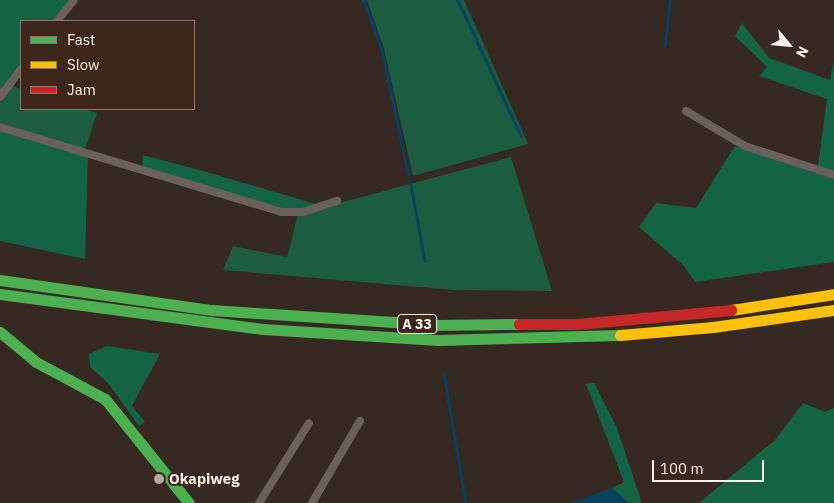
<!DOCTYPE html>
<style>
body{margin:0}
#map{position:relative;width:834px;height:503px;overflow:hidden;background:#362922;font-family:"IBM Plex Sans",sans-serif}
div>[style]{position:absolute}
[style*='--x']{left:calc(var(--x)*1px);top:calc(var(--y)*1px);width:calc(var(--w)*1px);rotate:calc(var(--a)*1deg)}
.green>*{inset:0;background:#1c5d41}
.forest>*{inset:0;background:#156345}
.water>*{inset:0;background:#09425f}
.stream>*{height:2.5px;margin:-1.25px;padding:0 1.25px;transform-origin:1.25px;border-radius:1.25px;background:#09425f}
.street>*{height:8px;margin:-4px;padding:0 4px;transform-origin:4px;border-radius:4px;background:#6b605b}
.fast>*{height:11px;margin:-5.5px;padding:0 5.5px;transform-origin:5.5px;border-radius:5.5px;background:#4caf50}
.slow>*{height:11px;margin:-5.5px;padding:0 5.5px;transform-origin:5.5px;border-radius:5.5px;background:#ffc107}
.jam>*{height:11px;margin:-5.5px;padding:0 5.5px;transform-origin:5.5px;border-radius:5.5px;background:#c62828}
.dots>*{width:14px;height:14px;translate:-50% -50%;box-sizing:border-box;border:2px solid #3e271a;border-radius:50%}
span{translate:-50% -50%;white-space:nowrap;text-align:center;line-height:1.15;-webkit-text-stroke:4px #3e271a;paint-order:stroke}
.shield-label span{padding:1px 4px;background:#3e271a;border:1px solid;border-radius:4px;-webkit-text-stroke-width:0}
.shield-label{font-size:14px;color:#fef1ea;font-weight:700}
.poi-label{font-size:15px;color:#fef1ea;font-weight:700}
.left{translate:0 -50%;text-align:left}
.legend{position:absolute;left:20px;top:20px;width:175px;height:90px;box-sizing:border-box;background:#3e271a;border:1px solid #8b786d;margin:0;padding:6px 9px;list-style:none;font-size:15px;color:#fef1ea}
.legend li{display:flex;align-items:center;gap:10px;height:25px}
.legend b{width:25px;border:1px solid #8b786d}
.north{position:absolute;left:764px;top:20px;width:50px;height:50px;-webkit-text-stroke:4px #3e271a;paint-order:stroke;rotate:118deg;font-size:14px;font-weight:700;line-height:20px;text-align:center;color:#fef1ea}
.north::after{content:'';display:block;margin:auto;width:18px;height:22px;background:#fef1ea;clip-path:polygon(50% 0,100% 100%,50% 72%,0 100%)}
.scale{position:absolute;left:652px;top:460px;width:112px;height:22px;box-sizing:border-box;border:2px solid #fef1ea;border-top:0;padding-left:6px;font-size:15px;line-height:18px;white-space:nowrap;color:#fef1ea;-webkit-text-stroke:4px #3e271a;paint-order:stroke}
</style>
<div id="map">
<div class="green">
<i style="clip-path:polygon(367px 0,464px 0,528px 144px,413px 176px,384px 49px)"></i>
<i style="clip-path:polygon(12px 86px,21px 89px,21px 109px,84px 109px,97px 113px,85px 150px,0 125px,0 102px)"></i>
<i style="clip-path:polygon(511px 157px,552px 291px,455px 290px,223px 270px,233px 246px,287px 257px,298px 214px)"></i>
</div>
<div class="forest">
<i style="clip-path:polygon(0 0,71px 0,54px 21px,21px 21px,21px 64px,0 91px)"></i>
<i style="clip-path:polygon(742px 23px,769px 58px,830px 80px,834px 59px,834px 262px,695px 282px,684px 266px,639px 227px,656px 203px,696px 208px,735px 146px,815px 173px,818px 166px,827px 99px,759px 76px,767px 67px,735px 36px)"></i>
<i style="clip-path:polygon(0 129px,88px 156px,85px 259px,0 241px)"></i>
<i style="clip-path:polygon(143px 155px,199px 170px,316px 204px,302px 209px,281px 210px,142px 169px)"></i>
<i style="clip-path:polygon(107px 346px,160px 354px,132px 406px,145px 422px,139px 426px,108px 383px,90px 367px,89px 354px)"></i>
<i style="clip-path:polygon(594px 383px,617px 428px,642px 503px,629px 503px,612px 488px,624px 482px,586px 384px)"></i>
<i style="clip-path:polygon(803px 403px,825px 412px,834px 408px,834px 503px,699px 503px,775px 440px)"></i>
</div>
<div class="water">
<i style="clip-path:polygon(612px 488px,629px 503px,570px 503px)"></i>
</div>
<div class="stream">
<i style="--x:364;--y:0;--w:53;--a:70.2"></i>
<i style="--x:382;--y:50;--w:130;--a:78"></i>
<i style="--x:458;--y:0;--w:150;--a:65.1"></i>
<i style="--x:665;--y:46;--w:46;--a:-83.8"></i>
<i style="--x:411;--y:184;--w:78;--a:79.7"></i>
<i style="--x:444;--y:373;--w:132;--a:80.4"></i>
</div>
<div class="street">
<i style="--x:57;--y:21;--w:27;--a:-51"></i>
<i style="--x:0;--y:97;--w:35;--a:-53"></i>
<i style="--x:686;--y:111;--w:69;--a:30.7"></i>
<i style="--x:745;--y:146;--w:94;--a:18"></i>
<i style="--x:0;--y:127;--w:294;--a:16.8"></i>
<i style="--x:281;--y:212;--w:22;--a:0"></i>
<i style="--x:303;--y:212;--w:36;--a:-18"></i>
<i style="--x:259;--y:503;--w:94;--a:-58"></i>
<i style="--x:312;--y:503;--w:95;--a:-59.7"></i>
</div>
<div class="fast">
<i style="--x:0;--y:280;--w:214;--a:8.1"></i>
<i style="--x:212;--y:310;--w:224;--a:3.8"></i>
<i style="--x:435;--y:325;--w:84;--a:-0.7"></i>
<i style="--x:0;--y:294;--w:265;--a:7.6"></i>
<i style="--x:263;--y:329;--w:175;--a:3.6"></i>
<i style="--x:438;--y:340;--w:182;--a:-1.6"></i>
<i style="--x:0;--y:332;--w:47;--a:39.8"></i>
<i style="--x:36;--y:362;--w:78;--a:28.2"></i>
<i style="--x:105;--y:399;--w:134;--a:51.1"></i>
</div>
<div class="slow">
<i style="--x:731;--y:310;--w:104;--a:-8.8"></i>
<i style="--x:620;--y:335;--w:93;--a:-4.9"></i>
<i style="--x:713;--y:327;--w:122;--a:-8"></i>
</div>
<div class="jam">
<i style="--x:519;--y:324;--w:58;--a:0"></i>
<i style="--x:577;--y:324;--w:155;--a:-5.2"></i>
</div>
<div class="dots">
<i style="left:159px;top:479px;background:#b8aba4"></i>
</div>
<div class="shield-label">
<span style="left:417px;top:324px">A 33</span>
</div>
<div class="poi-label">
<span class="left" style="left:169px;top:479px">Okapiweg</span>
</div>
<ul class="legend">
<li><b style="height:6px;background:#4caf50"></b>Fast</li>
<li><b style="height:6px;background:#ffc107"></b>Slow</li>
<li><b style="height:6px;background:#c62828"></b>Jam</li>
</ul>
<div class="north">N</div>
<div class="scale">100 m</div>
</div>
